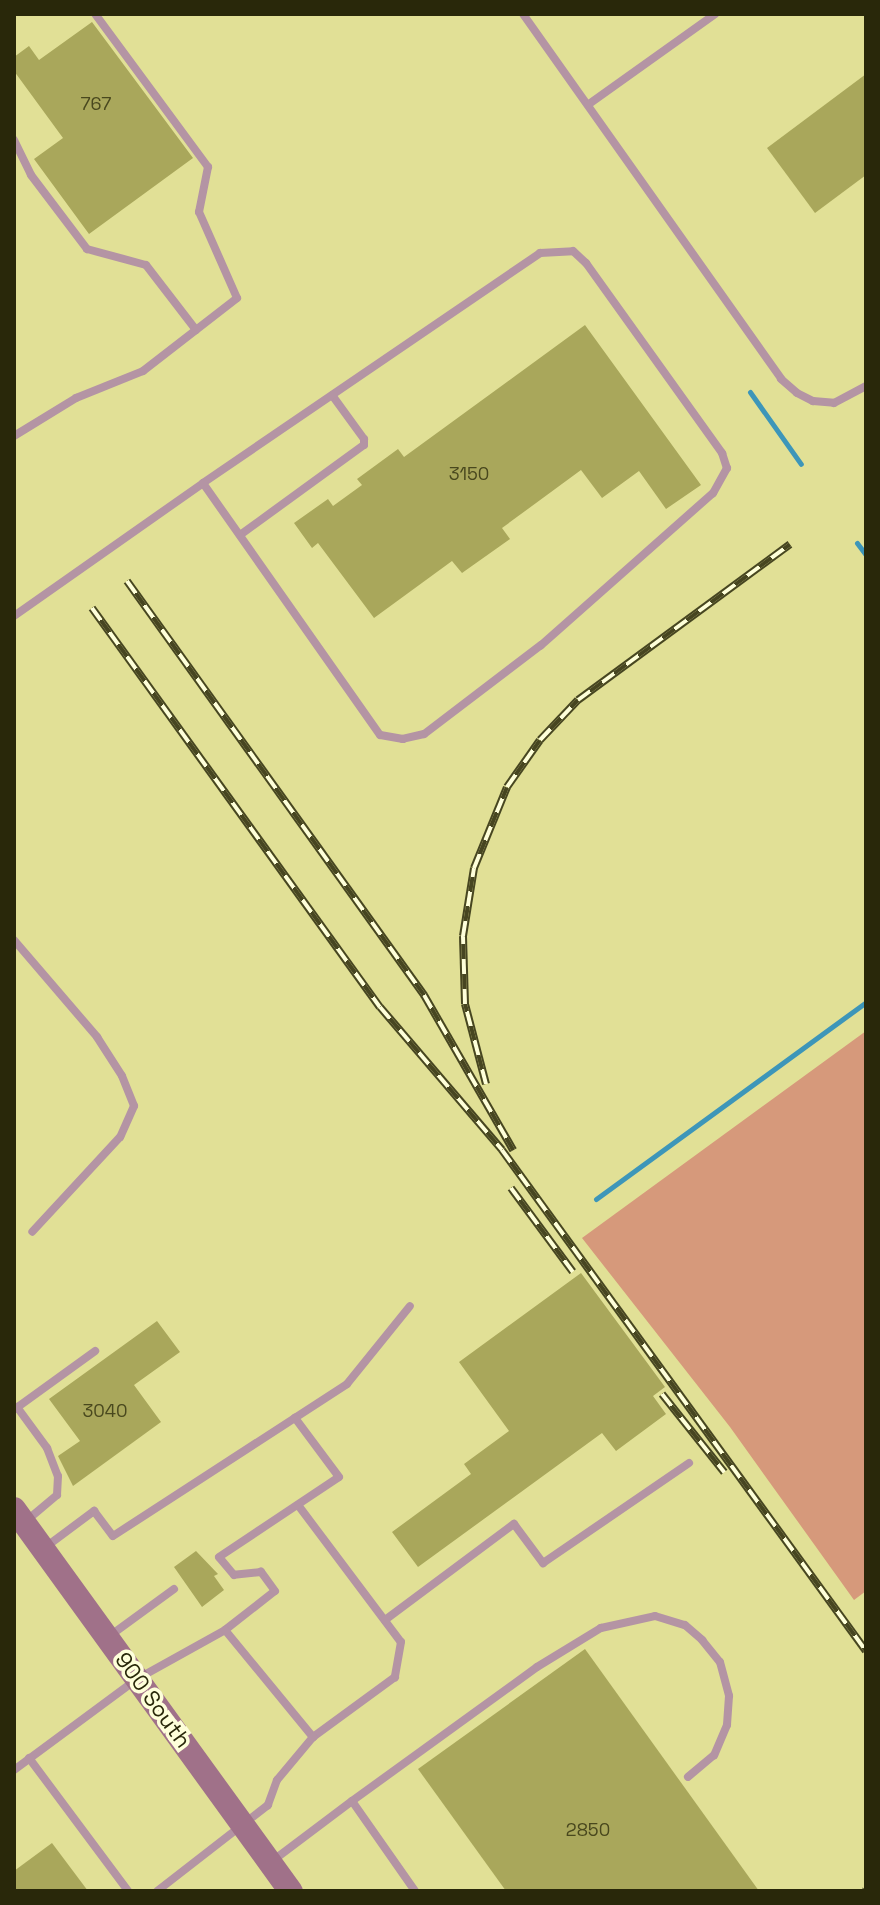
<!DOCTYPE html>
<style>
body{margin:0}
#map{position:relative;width:880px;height:1905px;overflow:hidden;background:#e1e096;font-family:"Space Grotesk",sans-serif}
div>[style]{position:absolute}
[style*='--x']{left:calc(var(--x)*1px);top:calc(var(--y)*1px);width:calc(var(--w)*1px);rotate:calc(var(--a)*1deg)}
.green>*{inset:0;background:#d6997b}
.stream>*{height:5px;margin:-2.5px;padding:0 2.5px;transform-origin:2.5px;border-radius:2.5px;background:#3d96b9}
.building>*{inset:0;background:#a9a75b}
.lane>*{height:8px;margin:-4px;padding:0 4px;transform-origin:4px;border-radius:4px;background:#b494a4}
.secondary>*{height:24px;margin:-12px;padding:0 12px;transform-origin:12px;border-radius:12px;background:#a07189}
.rail>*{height:8px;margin-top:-4px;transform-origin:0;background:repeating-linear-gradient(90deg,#feffda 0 15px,#474621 0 30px);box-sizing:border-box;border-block:2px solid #474621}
span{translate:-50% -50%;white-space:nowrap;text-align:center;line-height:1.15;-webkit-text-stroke:7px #feffda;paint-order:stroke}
.number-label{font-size:18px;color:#49481e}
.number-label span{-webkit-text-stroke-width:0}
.street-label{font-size:22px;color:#29280a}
.frame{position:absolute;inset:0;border:16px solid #29280a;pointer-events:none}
</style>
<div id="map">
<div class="green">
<i style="clip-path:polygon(866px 1031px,866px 1591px,854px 1600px,730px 1427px,582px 1238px)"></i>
</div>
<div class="stream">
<i style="--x:750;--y:392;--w:88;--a:54.7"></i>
<i style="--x:857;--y:543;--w:15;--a:53"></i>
<i style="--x:596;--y:1199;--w:334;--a:-36.1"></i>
</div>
<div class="building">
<i style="clip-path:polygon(92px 22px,193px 158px,89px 234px,34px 159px,63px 138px,14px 71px,14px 57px,29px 46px,39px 60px)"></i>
<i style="clip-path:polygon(866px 74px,866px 175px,815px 213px,767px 148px)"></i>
<i style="clip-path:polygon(585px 325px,701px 485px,666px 509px,639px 471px,602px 498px,581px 470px,502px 528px,510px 539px,462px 573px,452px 561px,374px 618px,318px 543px,312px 548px,294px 523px,328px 499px,333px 506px,362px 485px,357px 479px,398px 449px,404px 457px)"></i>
<i style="clip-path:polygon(581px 1273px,665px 1387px,653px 1396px,666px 1414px,616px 1451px,602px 1433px,418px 1567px,392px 1532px,471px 1474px,464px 1464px,509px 1431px,459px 1362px)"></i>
<i style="clip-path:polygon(157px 1321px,180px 1352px,134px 1385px,161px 1422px,73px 1486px,58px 1456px,80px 1441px,49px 1399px)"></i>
<i style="clip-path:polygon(196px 1551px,218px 1574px,214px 1576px,224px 1590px,202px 1607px,174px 1567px)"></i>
<i style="clip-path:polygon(585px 1649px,759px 1891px,506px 1891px,418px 1769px)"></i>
<i style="clip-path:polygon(52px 1843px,88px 1891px,14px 1891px,14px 1871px)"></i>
</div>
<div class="lane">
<i style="--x:523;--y:14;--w:447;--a:54.7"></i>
<i style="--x:781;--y:379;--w:21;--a:41"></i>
<i style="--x:797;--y:393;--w:18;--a:27"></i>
<i style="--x:813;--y:401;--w:21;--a:5"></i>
<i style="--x:834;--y:403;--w:36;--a:-28"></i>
<i style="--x:589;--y:104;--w:155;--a:-35.5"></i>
<i style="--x:14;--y:140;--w:39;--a:64"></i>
<i style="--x:31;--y:175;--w:93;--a:52.9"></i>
<i style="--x:87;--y:249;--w:61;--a:15.2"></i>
<i style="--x:146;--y:265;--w:82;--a:52.4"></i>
<i style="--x:14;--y:436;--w:73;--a:-31.5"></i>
<i style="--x:76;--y:398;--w:72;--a:-21.9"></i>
<i style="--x:143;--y:371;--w:119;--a:-37.8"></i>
<i style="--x:237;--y:298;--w:94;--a:-113.8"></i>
<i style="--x:199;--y:212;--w:46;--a:-78.7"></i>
<i style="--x:208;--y:167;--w:190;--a:-126.4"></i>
<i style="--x:240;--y:535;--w:153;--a:-36"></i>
<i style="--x:364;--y:445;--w:6;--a:-90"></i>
<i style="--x:364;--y:439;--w:54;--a:-126"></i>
<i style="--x:14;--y:616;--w:231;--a:-35.1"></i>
<i style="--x:203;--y:483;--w:408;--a:-34.3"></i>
<i style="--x:540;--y:253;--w:33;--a:-3"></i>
<i style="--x:573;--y:251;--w:18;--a:43"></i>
<i style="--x:586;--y:263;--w:234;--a:54.4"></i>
<i style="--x:722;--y:453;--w:16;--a:72"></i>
<i style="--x:727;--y:468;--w:29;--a:119"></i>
<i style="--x:713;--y:493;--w:230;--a:138.5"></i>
<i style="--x:541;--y:645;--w:147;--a:142.7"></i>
<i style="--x:424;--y:734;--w:22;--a:167"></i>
<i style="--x:403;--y:739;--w:23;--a:-170"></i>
<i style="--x:380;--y:735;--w:308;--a:-125.1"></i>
<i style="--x:14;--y:940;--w:128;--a:49.4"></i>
<i style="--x:97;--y:1037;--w:46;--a:57.3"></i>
<i style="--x:122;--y:1076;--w:32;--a:68"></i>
<i style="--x:134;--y:1106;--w:34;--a:114"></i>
<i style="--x:120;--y:1137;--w:129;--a:132.8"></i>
<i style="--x:17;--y:1407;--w:51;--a:53.8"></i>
<i style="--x:47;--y:1448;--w:30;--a:69"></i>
<i style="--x:58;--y:1476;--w:19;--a:93"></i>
<i style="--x:57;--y:1495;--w:39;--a:140"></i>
<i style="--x:15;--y:1409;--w:99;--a:-35.9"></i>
<i style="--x:298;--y:1505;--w:171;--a:53.1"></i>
<i style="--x:401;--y:1642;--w:36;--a:100"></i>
<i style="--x:395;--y:1677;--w:102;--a:143.8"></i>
<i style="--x:47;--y:1546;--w:59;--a:-36.7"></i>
<i style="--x:94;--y:1511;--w:31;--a:53"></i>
<i style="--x:113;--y:1536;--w:279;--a:-33"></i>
<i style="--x:347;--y:1384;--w:100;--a:-51.1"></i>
<i style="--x:385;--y:1620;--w:161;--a:-36.7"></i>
<i style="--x:514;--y:1524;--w:49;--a:53.4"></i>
<i style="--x:543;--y:1563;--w:177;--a:-34.4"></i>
<i style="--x:225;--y:1630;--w:63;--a:-38"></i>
<i style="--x:275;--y:1591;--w:24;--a:-126"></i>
<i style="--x:261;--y:1572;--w:27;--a:174"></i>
<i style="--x:234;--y:1575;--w:23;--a:-130"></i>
<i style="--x:219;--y:1557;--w:144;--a:-33.7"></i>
<i style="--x:339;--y:1477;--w:74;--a:-126.7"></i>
<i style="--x:111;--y:1635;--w:78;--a:-36.1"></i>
<i style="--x:29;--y:1758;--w:166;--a:53.3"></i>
<i style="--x:14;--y:1770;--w:153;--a:-36.5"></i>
<i style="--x:137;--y:1679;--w:101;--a:-29.1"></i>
<i style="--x:225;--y:1630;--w:139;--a:50.6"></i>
<i style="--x:313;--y:1737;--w:56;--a:129.9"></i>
<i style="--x:277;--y:1780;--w:27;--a:110"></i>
<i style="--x:268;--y:1805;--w:140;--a:142.2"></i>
<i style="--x:352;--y:1801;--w:228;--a:-35.9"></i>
<i style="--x:537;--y:1667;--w:75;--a:-31.4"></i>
<i style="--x:601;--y:1628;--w:55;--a:-12.5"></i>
<i style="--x:655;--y:1616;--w:31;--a:17"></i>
<i style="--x:685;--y:1625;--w:23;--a:41"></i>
<i style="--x:702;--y:1640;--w:28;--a:51"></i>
<i style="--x:720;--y:1662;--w:35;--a:75"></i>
<i style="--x:729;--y:1696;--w:29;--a:94"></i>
<i style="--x:727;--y:1725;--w:33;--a:113"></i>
<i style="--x:714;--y:1755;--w:34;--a:140"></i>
<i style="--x:271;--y:1862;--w:101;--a:-37"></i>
<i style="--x:352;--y:1801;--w:110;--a:55"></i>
</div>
<div class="secondary">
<i style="--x:14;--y:1509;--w:472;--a:54.1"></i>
</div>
<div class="rail">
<i style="--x:127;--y:581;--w:510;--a:54.34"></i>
<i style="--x:424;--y:995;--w:179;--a:60.1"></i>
<i style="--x:92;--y:608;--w:492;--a:54.2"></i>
<i style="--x:380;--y:1007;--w:188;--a:49.5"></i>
<i style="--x:502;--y:1150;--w:619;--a:54"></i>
<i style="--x:486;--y:1084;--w:83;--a:-104.7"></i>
<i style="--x:465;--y:1004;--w:68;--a:-91.7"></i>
<i style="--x:463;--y:936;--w:69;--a:-80.8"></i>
<i style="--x:474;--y:868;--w:87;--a:-67.8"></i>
<i style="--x:507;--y:787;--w:57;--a:-54.9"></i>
<i style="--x:540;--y:740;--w:55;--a:-46.5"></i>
<i style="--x:578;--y:700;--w:263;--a:-36.3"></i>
<i style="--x:511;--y:1188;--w:104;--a:53.6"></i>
<i style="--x:662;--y:1394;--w:100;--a:51.5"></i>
<i style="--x:865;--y:1891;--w:1;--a:-45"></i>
</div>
<div class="number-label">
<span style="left:96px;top:104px">767</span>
<span style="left:469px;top:474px">3150</span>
<span style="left:105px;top:1411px">3040</span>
<span style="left:588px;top:1830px">2850</span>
</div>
<div class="street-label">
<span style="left:153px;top:1700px;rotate:54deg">900 South</span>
</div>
<div class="frame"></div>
</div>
